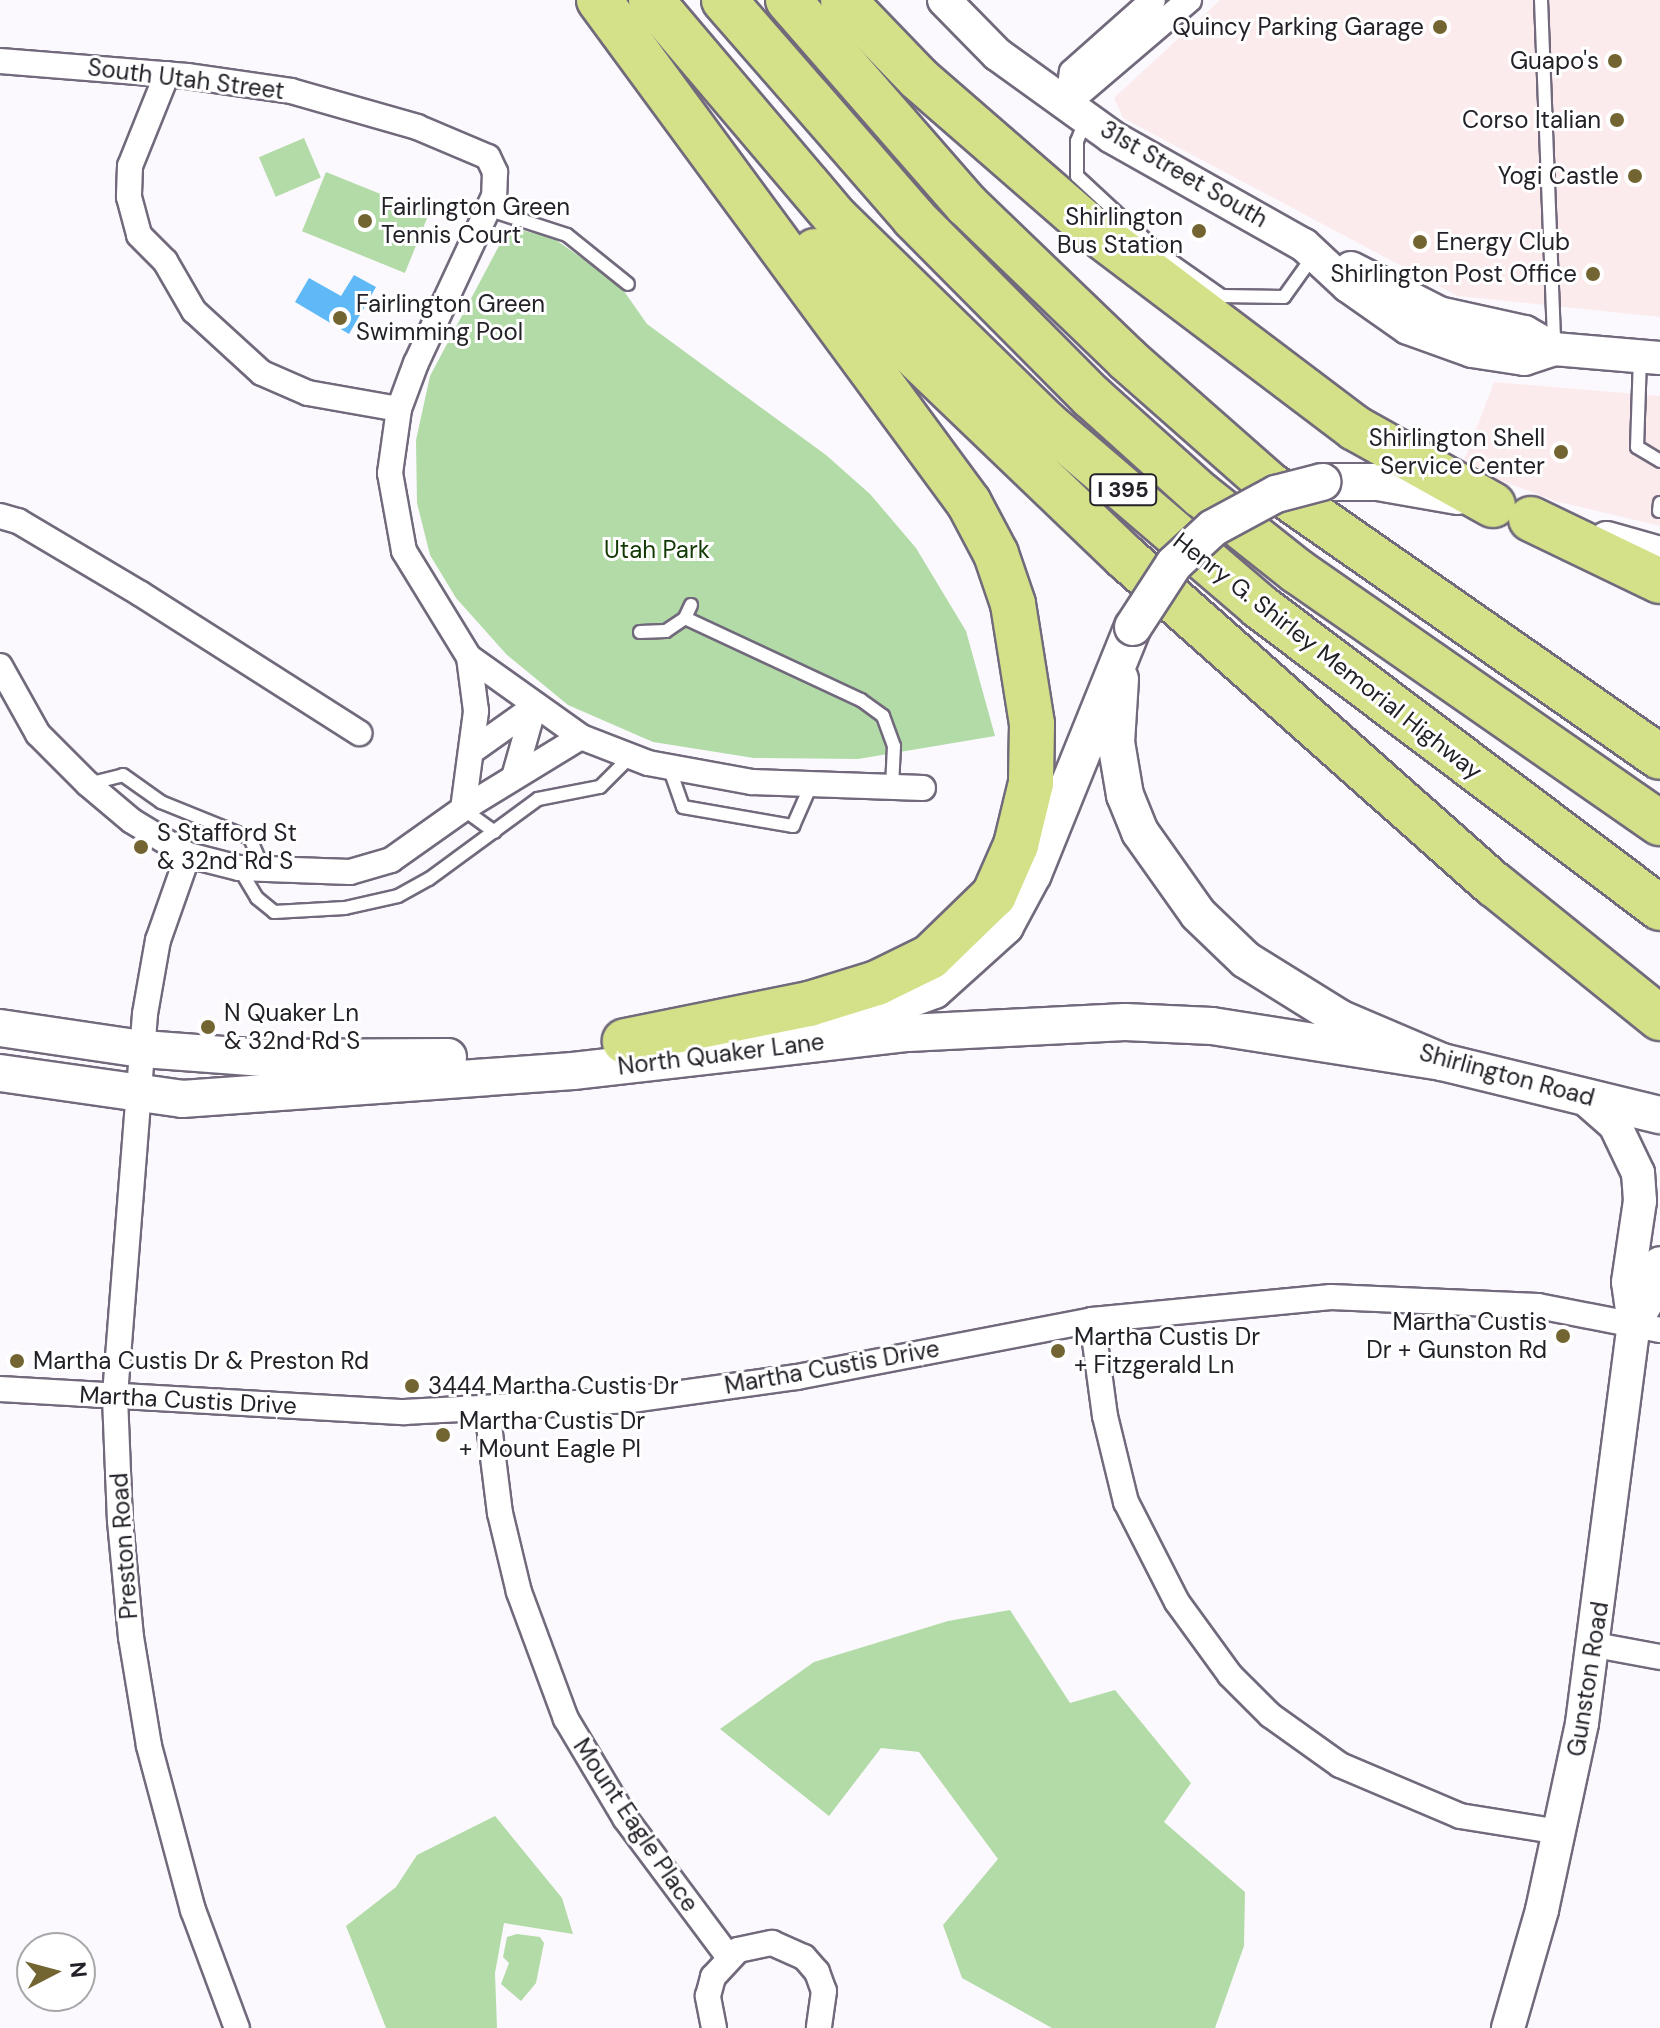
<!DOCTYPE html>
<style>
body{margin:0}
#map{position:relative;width:1660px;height:2028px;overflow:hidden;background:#fbf9fd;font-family:"DM Sans",sans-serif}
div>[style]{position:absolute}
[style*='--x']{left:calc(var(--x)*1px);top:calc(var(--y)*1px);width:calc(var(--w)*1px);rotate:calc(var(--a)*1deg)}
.commercial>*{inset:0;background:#fcebec}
.green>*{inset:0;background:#b2dba7;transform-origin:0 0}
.water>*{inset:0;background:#5fb9f6}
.roads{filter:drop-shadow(2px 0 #72697c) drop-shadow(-2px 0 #72697c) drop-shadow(0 2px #72697c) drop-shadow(0 -2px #72697c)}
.service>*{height:12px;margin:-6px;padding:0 6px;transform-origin:6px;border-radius:6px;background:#fff}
.minor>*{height:24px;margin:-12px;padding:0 12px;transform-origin:12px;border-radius:12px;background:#fff}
.tertiary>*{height:32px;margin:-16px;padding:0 16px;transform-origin:16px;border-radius:16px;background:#fff}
.secondary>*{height:36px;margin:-18px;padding:0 18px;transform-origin:18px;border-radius:18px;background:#fff}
.motorway>*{height:44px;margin:-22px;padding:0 22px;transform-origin:22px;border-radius:22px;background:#d4e189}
.bridges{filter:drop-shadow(2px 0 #72697c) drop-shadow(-2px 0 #72697c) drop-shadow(0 2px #72697c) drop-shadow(0 -2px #72697c)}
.secondary-bridge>*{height:36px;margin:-18px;padding:0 18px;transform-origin:18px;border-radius:18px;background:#fff}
.dots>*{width:22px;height:22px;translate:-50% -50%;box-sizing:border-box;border:4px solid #fff;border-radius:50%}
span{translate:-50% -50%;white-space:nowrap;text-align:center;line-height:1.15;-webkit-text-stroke:6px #fff;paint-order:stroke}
.shield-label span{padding:2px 6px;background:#fff;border:2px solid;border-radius:6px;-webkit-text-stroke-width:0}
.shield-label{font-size:22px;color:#242028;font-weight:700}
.poi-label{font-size:24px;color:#242028}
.right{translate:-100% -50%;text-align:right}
.left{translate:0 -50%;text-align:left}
.street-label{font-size:24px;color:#242028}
.park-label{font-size:24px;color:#123903}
.north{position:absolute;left:16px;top:1932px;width:80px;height:80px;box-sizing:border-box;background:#fff;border:2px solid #a7a6a9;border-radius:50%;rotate:84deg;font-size:22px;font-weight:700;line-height:32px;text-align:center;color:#242028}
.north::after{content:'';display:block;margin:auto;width:28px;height:36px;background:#736532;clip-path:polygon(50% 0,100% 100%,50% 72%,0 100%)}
</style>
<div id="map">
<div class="commercial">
<i style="clip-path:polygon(1220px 0,1660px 0,1660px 317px,1458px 296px,1123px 118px,1114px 98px)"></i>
<i style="clip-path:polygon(1494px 382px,1660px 396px,1660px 526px,1555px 501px,1462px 466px)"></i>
</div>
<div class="green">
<i style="left:304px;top:138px;width:43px;height:49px;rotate:67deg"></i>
<i style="left:326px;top:172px;width:111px;height:64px;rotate:22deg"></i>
<i style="clip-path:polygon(509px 227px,553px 238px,619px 284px,647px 324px,826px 455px,870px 494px,916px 548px,966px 631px,995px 736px,858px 759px,754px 758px,653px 742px,568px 705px,507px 655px,456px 598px,430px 555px,417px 503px,416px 440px,430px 376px)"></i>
<i style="clip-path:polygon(1010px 1610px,1070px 1703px,1115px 1690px,1191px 1783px,1164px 1822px,1245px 1892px,1244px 1946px,1215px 2028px,1052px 2028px,962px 1978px,943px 1925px,998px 1859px,919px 1752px,881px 1748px,829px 1816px,720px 1729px,814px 1662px,948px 1621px)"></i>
<i style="clip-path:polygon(495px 1816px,562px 1898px,573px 1934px,504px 1923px,495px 1973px,497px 2028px,386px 2028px,346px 1926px,396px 1887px,417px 1855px)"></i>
<i style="clip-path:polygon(517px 1934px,540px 1937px,544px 1943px,536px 1983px,521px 2001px,501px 1984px,509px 1963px,503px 1957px,507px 1937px)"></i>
</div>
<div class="water">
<i style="clip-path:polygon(354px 275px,376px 287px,349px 334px,295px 302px,309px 278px,341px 296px)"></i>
</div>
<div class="roads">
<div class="service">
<i style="--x:1541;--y:0;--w:345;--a:87.8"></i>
<i style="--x:1086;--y:119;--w:24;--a:112"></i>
<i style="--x:1077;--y:141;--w:35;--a:90"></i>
<i style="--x:1077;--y:176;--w:112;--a:42.8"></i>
<i style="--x:1159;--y:252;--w:77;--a:34.9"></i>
<i style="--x:1222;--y:296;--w:62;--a:0.9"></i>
<i style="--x:1284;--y:297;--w:52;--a:-54.5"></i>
<i style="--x:490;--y:210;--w:81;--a:18"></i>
<i style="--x:567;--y:235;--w:78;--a:38.8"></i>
<i style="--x:1640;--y:357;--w:90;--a:91.9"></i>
<i style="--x:1637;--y:447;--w:27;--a:31"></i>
<i style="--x:1659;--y:511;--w:8;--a:-83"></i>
<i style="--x:691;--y:605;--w:14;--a:115"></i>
<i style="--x:685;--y:618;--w:194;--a:25"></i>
<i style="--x:861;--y:700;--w:27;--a:36"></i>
<i style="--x:883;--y:716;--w:32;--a:70"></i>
<i style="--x:894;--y:746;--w:41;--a:92.8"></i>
<i style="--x:640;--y:632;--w:26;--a:-2"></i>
<i style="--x:666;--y:631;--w:23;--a:-34"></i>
<i style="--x:669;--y:767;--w:42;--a:70.7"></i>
<i style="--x:683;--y:807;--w:112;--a:9.8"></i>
<i style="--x:793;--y:826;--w:45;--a:-66.3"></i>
<i style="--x:88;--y:784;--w:36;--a:-14"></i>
<i style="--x:123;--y:775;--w:47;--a:35.4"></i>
<i style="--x:161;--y:802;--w:96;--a:22"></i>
<i style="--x:250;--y:838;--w:34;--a:67"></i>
<i style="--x:463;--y:809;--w:39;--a:36"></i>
<i style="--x:239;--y:868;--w:35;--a:59"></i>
<i style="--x:257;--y:898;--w:22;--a:39"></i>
<i style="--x:274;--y:912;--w:71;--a:-3.2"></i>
<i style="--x:345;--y:908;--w:54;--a:-12.8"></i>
<i style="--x:398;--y:896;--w:35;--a:-29"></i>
<i style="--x:429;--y:879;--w:135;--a:-36.3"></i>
<i style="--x:538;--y:799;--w:63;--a:-11"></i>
<i style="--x:600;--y:787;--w:42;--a:-45"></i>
</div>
<div class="minor">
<i style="--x:0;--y:61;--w:188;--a:4.6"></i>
<i style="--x:187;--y:76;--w:105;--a:8.2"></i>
<i style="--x:291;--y:91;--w:131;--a:15.9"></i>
<i style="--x:417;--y:127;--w:77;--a:22.9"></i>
<i style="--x:488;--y:157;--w:17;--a:65"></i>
<i style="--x:495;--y:172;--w:24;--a:92"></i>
<i style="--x:494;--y:196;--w:184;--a:115"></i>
<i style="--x:416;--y:363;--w:49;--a:110.3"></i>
<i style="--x:399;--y:409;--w:65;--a:98"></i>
<i style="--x:390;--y:473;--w:79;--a:79.8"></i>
<i style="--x:404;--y:551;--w:124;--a:58.5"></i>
<i style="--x:469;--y:657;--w:138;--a:35.5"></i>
<i style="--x:581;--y:737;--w:72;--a:21.2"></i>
<i style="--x:648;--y:763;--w:106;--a:10.4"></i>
<i style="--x:752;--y:782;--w:171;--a:2"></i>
<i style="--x:167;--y:74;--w:99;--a:111.9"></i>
<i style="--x:130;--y:166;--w:31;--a:92"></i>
<i style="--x:129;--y:197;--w:39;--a:75"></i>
<i style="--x:139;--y:235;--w:37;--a:45"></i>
<i style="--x:165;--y:261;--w:58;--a:59.9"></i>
<i style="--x:194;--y:311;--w:92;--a:42.4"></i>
<i style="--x:262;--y:373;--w:50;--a:23.5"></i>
<i style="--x:308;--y:393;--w:92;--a:10"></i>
<i style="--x:1068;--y:103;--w:159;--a:-40.4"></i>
<i style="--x:1068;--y:103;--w:31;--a:-83"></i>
<i style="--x:1072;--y:72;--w:108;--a:-41.6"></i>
<i style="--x:0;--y:516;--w:19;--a:16"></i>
<i style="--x:18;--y:521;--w:143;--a:30.7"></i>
<i style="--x:141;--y:594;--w:259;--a:32.5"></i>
<i style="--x:0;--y:666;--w:78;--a:60.8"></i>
<i style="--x:38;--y:734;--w:71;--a:45"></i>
<i style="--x:88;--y:784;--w:57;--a:40.1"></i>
<i style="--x:132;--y:821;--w:66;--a:31.3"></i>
<i style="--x:188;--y:855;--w:53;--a:14.3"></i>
<i style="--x:239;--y:868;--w:111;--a:2.1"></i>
<i style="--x:350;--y:872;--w:43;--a:-16.3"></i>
<i style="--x:391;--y:860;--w:88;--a:-35.3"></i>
<i style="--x:463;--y:809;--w:138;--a:-31.4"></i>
<i style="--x:472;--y:751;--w:76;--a:-35.4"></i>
<i style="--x:514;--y:777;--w:73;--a:-74.1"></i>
<i style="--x:463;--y:809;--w:99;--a:-82.4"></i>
<i style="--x:476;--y:711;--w:54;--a:-97.4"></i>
<i style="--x:188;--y:855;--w:90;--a:109.4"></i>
<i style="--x:158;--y:940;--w:75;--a:100"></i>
<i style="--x:145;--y:1014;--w:384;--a:94.5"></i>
<i style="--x:115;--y:1397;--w:124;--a:87.7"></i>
<i style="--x:120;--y:1521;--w:117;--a:84.6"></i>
<i style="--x:131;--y:1637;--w:110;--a:80.6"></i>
<i style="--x:149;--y:1746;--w:170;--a:75"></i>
<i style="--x:193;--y:1910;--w:126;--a:69.6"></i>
<i style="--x:1092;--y:1320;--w:97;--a:82.3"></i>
<i style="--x:1105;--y:1416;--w:89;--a:76.3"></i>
<i style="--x:1126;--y:1502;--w:112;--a:63"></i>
<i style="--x:1177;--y:1602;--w:90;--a:54"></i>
<i style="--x:1230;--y:1675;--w:57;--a:45"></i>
<i style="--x:1270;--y:1715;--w:86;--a:35.5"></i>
<i style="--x:1340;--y:1765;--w:130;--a:23"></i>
<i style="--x:1460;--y:1816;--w:101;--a:9.1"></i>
<i style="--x:0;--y:1389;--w:405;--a:3.3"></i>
<i style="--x:404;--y:1412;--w:227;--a:-3"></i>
<i style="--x:631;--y:1400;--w:168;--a:-7.9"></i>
<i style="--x:797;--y:1377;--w:300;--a:-10.9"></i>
<i style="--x:1092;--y:1320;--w:240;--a:-5.5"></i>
<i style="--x:1331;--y:1297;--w:207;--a:2.5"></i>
<i style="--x:1538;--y:1306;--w:124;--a:11.1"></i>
<i style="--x:487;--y:1409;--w:105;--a:82.9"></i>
<i style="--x:500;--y:1513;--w:81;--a:76.5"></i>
<i style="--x:519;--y:1592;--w:135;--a:69.7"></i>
<i style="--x:566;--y:1719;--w:115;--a:59.2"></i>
<i style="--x:625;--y:1818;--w:172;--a:53.3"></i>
<i style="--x:1595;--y:1645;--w:66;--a:10.5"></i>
<i style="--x:714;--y:2028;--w:33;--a:-101"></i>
<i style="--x:708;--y:1996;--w:20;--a:-75"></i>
<i style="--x:713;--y:1977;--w:37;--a:-47"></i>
<i style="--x:738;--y:1950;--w:35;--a:-12"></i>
<i style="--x:772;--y:1943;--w:35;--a:24"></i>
<i style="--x:804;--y:1957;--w:20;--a:49"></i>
<i style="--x:817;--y:1972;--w:20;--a:70"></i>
<i style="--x:824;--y:1991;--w:37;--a:98"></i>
</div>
<div class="tertiary">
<i style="--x:944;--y:0;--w:76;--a:45.5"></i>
<i style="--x:997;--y:54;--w:142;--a:35.8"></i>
<i style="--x:1112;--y:137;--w:220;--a:29.4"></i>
<i style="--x:1304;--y:245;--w:60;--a:43"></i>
<i style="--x:1348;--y:286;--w:73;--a:35"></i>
<i style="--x:1408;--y:328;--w:68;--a:19.8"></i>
<i style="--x:1472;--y:351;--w:53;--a:8.7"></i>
<i style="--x:1524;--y:359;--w:32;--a:-18"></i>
<i style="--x:1554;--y:349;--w:106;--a:4.9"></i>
<i style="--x:1351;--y:268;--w:99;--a:27.1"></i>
<i style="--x:1439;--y:313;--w:88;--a:12.5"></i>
<i style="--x:1525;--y:332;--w:34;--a:30"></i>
<i style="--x:1634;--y:1324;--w:43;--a:-59.3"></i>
<i style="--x:1656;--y:1287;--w:24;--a:-81"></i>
<i style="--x:1508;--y:2028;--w:123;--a:-73.9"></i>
<i style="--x:1542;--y:1910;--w:191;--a:-77.9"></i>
<i style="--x:1582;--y:1723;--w:402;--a:-82.6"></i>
<i style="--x:1634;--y:1324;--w:42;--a:-98.1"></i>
<i style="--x:1628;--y:1282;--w:82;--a:-81.6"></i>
<i style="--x:1640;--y:1201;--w:28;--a:-94"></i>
<i style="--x:1638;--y:1173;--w:53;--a:-115.6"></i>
<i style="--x:1615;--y:1125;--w:44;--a:-138.7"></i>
</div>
<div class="secondary">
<i style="--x:1322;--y:482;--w:56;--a:0"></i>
<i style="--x:1378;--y:482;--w:81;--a:9.9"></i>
<i style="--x:1607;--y:540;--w:55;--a:15.8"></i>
<i style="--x:1120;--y:679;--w:63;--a:93.6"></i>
<i style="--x:1116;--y:742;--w:54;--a:80.4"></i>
<i style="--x:1125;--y:795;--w:40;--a:68"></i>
<i style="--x:1140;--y:832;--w:100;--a:54.7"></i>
<i style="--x:1198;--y:914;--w:66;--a:43.8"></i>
<i style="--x:1246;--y:960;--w:110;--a:31.9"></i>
<i style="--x:1339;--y:1018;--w:112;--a:23.1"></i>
<i style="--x:1442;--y:1062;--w:224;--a:13.7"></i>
<i style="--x:813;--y:1020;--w:76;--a:-9.8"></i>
<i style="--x:888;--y:1007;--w:49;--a:-20.3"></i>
<i style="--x:934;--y:990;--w:96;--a:-42"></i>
<i style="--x:1005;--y:926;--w:59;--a:-61.7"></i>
<i style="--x:1033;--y:874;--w:266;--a:-68"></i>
<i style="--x:0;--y:1028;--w:145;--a:8.4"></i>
<i style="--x:143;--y:1049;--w:121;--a:4.3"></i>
<i style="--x:264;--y:1058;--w:184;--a:-0.3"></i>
<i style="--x:0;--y:1073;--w:184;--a:8.1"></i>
<i style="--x:182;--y:1099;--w:392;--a:-4.1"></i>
<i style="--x:573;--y:1071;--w:337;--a:-6.5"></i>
<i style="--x:908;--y:1033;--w:217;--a:-2.9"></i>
<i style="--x:1125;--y:1022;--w:87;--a:2.6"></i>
<i style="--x:1212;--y:1026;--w:233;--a:8.9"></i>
</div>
<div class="motorway">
<i style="--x:599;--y:0;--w:624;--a:53.66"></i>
<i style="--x:969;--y:503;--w:58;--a:62.1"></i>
<i style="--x:996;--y:554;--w:53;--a:71.2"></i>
<i style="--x:1013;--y:604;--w:121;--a:81"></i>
<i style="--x:1032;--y:724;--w:59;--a:91"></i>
<i style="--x:1031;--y:783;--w:64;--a:103.6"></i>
<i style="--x:1016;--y:845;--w:55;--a:113.7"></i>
<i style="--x:994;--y:895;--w:89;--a:135.9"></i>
<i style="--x:930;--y:957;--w:59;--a:153.9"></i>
<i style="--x:877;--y:983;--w:71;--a:162.8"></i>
<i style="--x:809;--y:1004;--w:188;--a:168.6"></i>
<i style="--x:651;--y:0;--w:287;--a:49.7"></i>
<i style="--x:837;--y:219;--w:293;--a:44.3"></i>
<i style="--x:1047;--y:424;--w:279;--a:40.6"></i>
<i style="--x:1259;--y:606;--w:502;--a:36.98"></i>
<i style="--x:724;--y:0;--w:289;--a:48.9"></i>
<i style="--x:914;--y:218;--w:252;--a:45.2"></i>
<i style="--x:1092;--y:397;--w:147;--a:42"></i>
<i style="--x:1201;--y:495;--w:122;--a:38.4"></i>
<i style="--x:1297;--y:571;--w:442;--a:34.8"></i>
<i style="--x:788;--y:0;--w:272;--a:48.9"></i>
<i style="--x:967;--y:205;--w:223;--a:43.9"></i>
<i style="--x:1128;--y:360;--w:189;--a:41.4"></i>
<i style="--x:1270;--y:485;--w:475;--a:34.9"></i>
<i style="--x:843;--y:0;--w:108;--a:46.1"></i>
<i style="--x:918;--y:78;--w:225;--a:41"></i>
<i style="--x:1088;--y:226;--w:335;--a:37.1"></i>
<i style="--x:1355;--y:428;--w:158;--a:29.2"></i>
<i style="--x:815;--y:251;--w:131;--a:46.5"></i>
<i style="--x:905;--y:346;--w:305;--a:43.8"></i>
<i style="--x:1125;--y:557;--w:494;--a:41.6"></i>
<i style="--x:1495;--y:885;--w:212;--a:38.9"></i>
<i style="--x:1531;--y:519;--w:143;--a:25.7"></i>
</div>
</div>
<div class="bridges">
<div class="secondary-bridge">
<i style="--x:1133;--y:627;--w:75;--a:-56.9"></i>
<i style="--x:1174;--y:564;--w:53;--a:-42.7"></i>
<i style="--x:1213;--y:528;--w:72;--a:-28.4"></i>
<i style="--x:1276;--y:494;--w:48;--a:-14.6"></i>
</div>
</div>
<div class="dots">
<i style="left:1440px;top:27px;background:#736532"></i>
<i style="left:1615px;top:61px;background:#736532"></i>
<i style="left:1617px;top:120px;background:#736532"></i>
<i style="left:1635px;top:176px;background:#736532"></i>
<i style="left:365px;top:221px;background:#736532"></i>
<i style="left:1199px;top:231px;background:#736532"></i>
<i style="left:1420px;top:242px;background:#736532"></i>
<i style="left:1593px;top:274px;background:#736532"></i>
<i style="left:340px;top:318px;background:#736532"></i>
<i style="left:1561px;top:452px;background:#736532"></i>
<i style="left:141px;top:847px;background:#736532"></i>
<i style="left:208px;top:1027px;background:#736532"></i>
<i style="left:1563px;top:1336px;background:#736532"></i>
<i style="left:1058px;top:1351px;background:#736532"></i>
<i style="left:17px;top:1361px;background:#736532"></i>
<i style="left:412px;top:1386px;background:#736532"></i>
<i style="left:443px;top:1435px;background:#736532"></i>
</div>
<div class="shield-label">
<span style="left:1123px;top:490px">I 395</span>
</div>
<div class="poi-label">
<span class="right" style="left:1424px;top:27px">Quincy Parking Garage</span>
<span class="right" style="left:1599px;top:61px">Guapo's</span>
<span class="right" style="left:1601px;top:120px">Corso Italian</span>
<span class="right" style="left:1619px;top:176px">Yogi Castle</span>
<span class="left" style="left:381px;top:221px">Fairlington Green<br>Tennis Court</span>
<span class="right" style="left:1183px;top:231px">Shirlington<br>Bus Station</span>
<span class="left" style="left:1436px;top:242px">Energy Club</span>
<span class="right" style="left:1577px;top:274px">Shirlington Post Office</span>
<span class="left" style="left:356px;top:318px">Fairlington Green<br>Swimming Pool</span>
<span class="right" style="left:1545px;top:452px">Shirlington Shell<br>Service Center</span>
<span class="left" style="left:157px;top:847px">S Stafford St<br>&amp; 32nd Rd S</span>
<span class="left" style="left:224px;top:1027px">N Quaker Ln<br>&amp; 32nd Rd S</span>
<span class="right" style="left:1547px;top:1336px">Martha Custis<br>Dr + Gunston Rd</span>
<span class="left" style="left:1074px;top:1351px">Martha Custis Dr<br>+ Fitzgerald Ln</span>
<span class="left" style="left:33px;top:1361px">Martha Custis Dr &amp; Preston Rd</span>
<span class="left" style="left:428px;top:1386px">3444 Martha Custis Dr</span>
<span class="left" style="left:459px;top:1435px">Martha Custis Dr<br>+ Mount Eagle Pl</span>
</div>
<div class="street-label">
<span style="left:186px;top:79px;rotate:7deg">South Utah Street</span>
<span style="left:1184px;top:174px;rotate:30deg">31st Street South</span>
<span style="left:1328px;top:656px;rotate:38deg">Henry G. Shirley Memorial Highway</span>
<span style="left:721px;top:1054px;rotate:-7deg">North Quaker Lane</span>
<span style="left:1507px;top:1075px;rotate:15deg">Shirlington Road</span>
<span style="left:832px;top:1367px;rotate:-10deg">Martha Custis Drive</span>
<span style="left:188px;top:1400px;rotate:3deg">Martha Custis Drive</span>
<span style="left:124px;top:1546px;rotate:-94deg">Preston Road</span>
<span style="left:1588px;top:1679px;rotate:-81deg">Gunston Road</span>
<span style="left:636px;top:1825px;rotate:56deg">Mount Eagle Place</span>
</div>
<div class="park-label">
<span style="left:657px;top:550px">Utah Park</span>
</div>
<div class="north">N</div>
</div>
